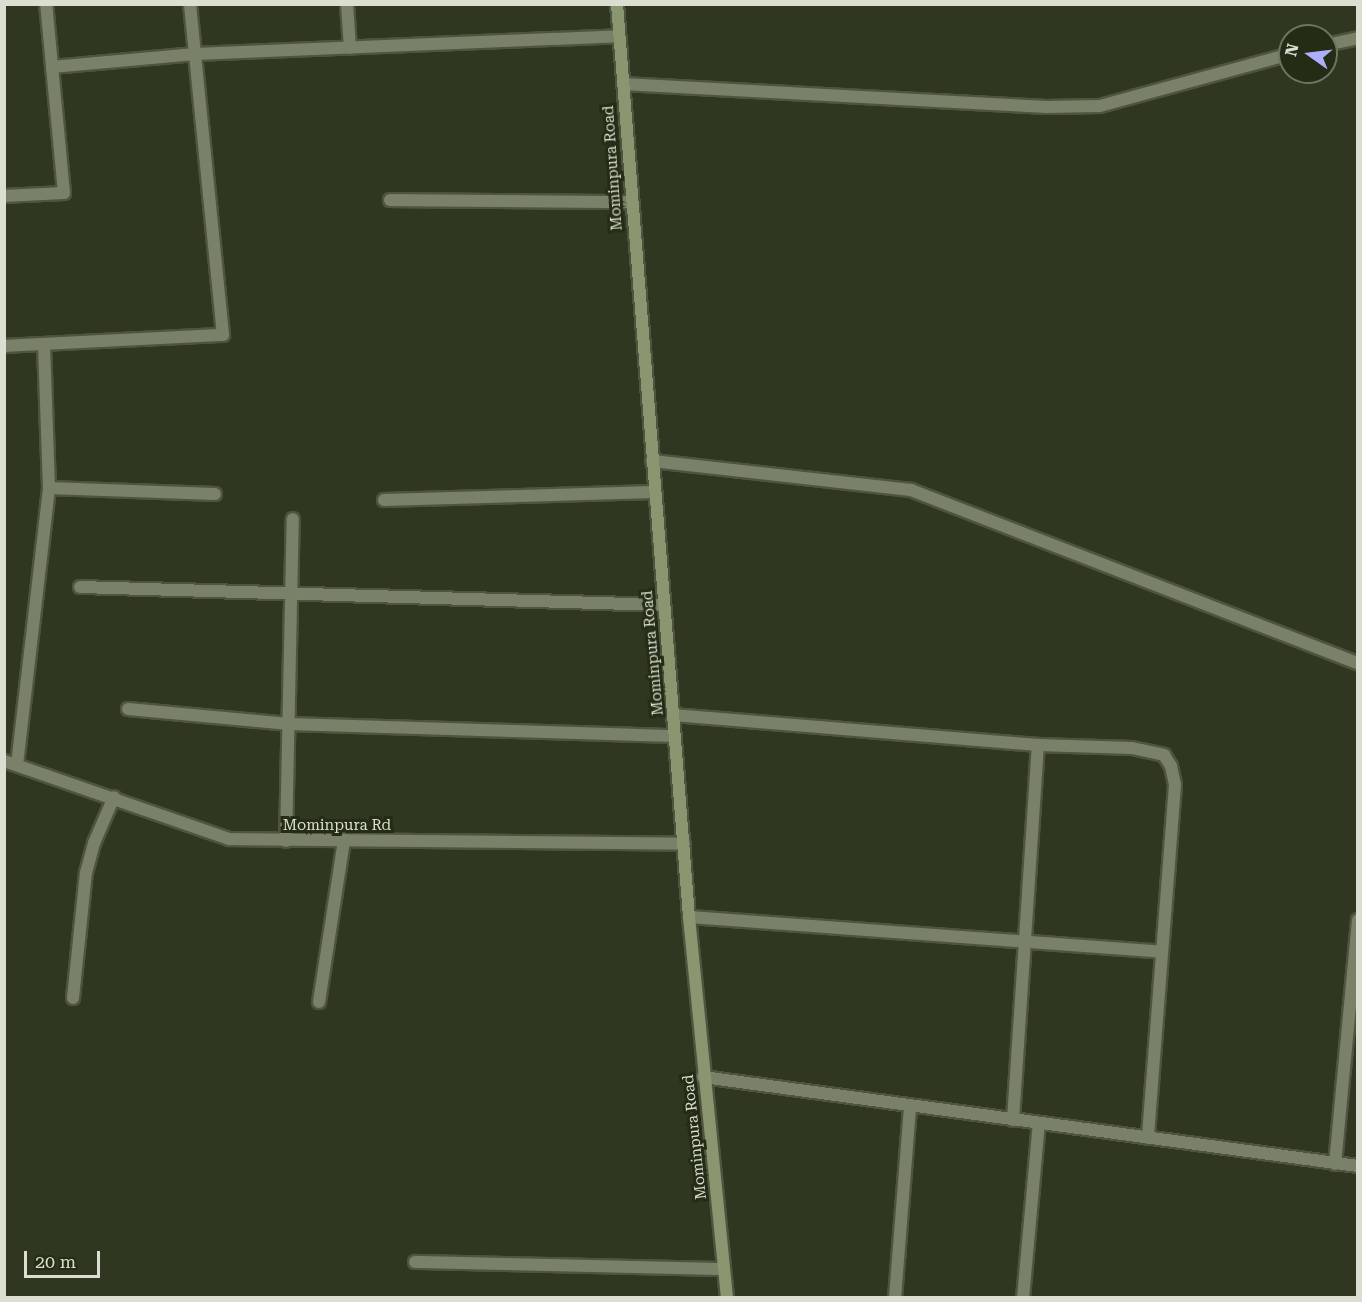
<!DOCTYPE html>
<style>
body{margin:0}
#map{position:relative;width:1362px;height:1302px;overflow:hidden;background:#2f3720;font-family:"Roboto Serif",serif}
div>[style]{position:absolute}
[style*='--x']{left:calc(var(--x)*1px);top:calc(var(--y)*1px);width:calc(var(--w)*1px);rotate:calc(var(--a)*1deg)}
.roads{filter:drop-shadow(2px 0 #4e5440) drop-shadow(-2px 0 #4e5440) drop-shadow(0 2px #4e5440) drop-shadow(0 -2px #4e5440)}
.minor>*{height:12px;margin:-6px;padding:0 6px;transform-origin:6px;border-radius:6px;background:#798268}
.secondary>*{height:12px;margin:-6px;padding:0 6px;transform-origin:6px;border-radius:6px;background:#899670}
span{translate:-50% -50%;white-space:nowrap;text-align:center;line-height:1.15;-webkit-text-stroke:6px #252c16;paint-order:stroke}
.street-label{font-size:15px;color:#dadfd1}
.frame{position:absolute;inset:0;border:6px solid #dadfd1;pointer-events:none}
.north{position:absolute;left:1278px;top:24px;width:60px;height:60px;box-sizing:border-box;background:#252c16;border:2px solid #6d7461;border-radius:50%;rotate:284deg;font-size:16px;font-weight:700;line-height:24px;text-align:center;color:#dadfd1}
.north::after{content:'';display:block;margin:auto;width:21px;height:27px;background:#aeaefb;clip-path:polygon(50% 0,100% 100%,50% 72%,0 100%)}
.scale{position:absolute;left:24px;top:1251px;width:76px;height:27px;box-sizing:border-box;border:3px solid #dadfd1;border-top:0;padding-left:8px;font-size:18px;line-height:21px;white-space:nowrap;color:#dadfd1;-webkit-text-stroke:4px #252c16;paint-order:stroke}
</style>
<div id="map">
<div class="roads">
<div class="minor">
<i style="--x:347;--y:4;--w:44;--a:86.1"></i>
<i style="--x:1326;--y:45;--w:33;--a:-12"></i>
<i style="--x:52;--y:67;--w:144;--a:-5.2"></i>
<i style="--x:195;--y:54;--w:424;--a:-2.4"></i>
<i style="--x:623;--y:84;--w:424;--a:3.1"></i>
<i style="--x:1046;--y:107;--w:54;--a:-1.1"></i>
<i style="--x:1100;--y:106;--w:197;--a:-15.3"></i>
<i style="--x:4;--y:196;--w:60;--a:-2.9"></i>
<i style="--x:64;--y:193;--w:190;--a:-95.4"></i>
<i style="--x:390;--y:200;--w:240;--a:0.5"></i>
<i style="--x:4;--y:346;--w:219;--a:-2.9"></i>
<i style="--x:223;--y:335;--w:333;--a:-95.7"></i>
<i style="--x:652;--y:461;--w:261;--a:6.4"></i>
<i style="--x:911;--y:490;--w:479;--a:21.2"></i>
<i style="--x:49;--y:488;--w:166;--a:2.1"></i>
<i style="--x:384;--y:500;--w:270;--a:-1.7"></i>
<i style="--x:80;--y:587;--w:584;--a:1.77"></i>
<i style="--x:128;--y:709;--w:162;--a:5.3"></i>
<i style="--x:289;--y:724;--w:386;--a:1.8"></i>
<i style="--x:673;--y:715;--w:366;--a:4.7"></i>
<i style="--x:1038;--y:745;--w:94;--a:1.8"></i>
<i style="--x:1132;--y:748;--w:33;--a:12"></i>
<i style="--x:1164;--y:755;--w:13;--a:58"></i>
<i style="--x:1171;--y:766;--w:19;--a:78"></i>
<i style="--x:1175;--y:785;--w:354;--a:94.4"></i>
<i style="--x:4;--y:761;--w:238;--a:19.1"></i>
<i style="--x:229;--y:839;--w:455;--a:0.6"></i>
<i style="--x:17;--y:765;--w:279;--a:-83.4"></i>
<i style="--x:49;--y:488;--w:144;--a:-92"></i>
<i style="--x:286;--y:841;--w:322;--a:-88.8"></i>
<i style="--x:689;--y:917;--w:472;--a:4.2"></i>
<i style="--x:73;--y:998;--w:126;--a:-84.1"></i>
<i style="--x:86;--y:873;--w:31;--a:-75"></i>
<i style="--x:94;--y:843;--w:50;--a:-66.5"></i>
<i style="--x:319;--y:1002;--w:164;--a:-81.2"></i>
<i style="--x:703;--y:1077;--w:661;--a:7.74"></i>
<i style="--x:1013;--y:1120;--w:376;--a:-86.2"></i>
<i style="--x:1335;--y:1164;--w:245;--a:-84.6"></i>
<i style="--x:415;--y:1262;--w:309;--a:1.3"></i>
<i style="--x:895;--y:1298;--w:193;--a:-85.5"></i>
<i style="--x:1023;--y:1298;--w:176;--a:-84.8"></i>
</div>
<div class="secondary">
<i style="--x:617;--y:4;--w:916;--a:85.49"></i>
<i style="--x:689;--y:917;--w:383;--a:84.3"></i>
</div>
</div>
<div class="street-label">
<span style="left:613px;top:168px;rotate:-94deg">Mominpura Road</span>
<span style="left:653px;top:653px;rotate:-95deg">Mominpura Road</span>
<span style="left:337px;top:826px">Mominpura Rd</span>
<span style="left:695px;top:1137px;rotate:-96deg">Mominpura Road</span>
</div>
<div class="frame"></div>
<div class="north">N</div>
<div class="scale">20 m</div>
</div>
